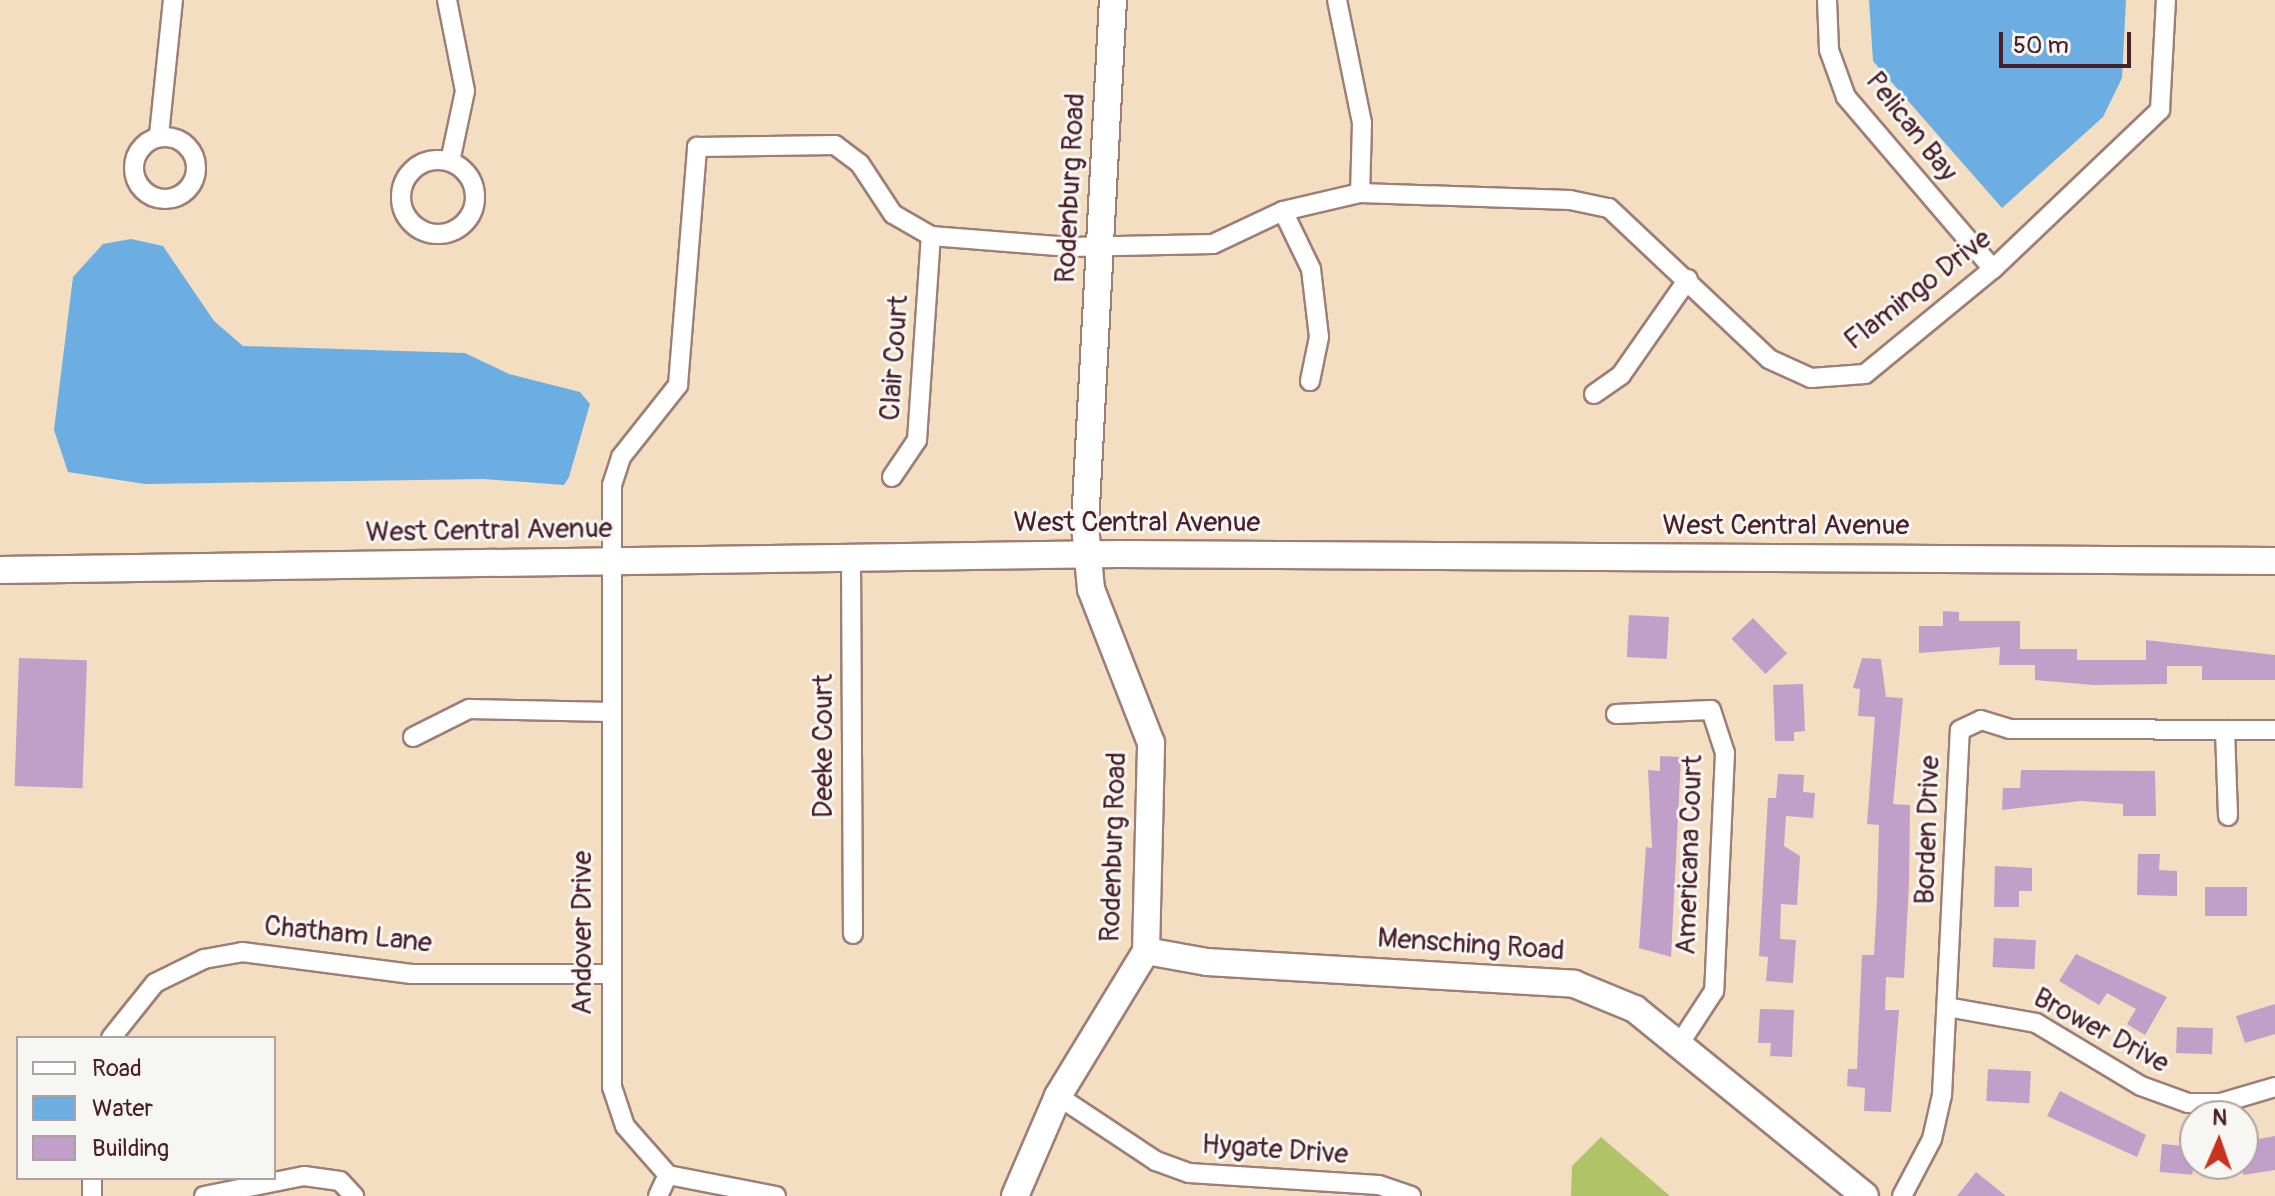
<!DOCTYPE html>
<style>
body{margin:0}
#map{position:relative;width:2275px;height:1196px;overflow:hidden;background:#f3dec1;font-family:Pangolin,sans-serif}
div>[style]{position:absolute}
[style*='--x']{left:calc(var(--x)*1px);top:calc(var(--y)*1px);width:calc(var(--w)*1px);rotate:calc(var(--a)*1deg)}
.green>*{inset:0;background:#b0c367}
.water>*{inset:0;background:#6caee1}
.building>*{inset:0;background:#c0a0c8;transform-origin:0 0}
.roads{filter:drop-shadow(2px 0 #9e7e76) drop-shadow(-2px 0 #9e7e76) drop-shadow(0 2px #9e7e76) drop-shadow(0 -2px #9e7e76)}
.street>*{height:18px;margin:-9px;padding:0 9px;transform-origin:9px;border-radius:9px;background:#fff}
.street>.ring{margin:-9px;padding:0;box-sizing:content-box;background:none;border:18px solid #fff;border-radius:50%}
.secondary>*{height:26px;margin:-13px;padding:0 13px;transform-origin:13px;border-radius:13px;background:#fff}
span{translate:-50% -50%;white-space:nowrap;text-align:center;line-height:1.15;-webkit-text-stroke:6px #f6f6f2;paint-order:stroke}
.street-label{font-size:28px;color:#4a1f2b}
.legend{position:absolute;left:16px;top:1036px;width:260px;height:144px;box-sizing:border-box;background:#f6f6f2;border:2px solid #b1a0a2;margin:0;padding:10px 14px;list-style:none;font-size:24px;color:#4a1f2b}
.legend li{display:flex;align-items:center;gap:16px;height:40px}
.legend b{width:40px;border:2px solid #b1a0a2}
.north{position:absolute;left:2179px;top:1100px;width:80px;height:80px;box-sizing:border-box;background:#f6f6f2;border:2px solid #b1a0a2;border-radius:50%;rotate:2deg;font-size:22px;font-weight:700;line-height:32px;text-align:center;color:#4a1f2b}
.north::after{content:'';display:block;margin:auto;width:28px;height:36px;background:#c8321e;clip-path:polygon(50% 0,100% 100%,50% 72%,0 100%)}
.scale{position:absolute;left:1999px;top:32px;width:132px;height:36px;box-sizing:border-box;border:4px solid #4a1f2b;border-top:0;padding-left:10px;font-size:24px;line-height:28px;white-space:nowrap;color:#4a1f2b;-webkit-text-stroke:6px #f6f6f2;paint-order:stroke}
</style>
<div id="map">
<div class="green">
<i style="clip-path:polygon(1601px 1137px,1670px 1196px,1571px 1196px,1572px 1166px)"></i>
</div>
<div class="water">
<i style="clip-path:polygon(1869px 0,2126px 0,2122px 78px,2103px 117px,2002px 208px,1873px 61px)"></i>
<i style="clip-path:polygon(131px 239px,163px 246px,214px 321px,243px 346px,465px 353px,509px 374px,580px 392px,590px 404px,569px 477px,564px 485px,483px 479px,145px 484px,68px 472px,54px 430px,73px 277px,103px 244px)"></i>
</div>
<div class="building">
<i style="clip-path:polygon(1943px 611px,1959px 612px,1959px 621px,2020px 621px,2020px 649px,2077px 649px,2077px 660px,2146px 660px,2146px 640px,2275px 655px,2275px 680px,2202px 680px,2202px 666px,2167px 666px,2167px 684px,2093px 685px,2035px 680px,2035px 665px,1999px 665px,2000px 647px,1919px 653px,1919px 626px,1943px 626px)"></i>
<i style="left:1629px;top:615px;width:40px;height:42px;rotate:3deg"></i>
<i style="left:1753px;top:618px;width:49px;height:30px;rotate:46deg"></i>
<i style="left:19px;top:658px;width:68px;height:128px;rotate:2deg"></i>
<i style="clip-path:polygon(1862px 658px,1881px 659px,1886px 697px,1903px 698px,1893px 804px,1910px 805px,1909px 884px,1904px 978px,1886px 977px,1885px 1010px,1899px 1010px,1891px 1112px,1864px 1111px,1865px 1088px,1847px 1086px,1848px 1069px,1857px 1069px,1862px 955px,1874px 955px,1877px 900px,1879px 825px,1867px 824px,1875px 717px,1858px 716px,1860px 689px,1853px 688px)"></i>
<i style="clip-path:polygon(1803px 684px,1805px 731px,1794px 732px,1794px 741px,1775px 741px,1773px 685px)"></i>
<i style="clip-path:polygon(1660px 756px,1681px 757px,1671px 957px,1639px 948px,1646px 847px,1652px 848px,1648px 770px,1660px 771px)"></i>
<i style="clip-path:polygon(2021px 770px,2155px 771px,2156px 816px,2123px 816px,2123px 804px,2081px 801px,2002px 810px,2003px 788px,2020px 788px)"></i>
<i style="clip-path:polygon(1778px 774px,1804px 775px,1803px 792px,1815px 793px,1813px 818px,1786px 816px,1784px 846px,1800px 856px,1797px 905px,1781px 904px,1780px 939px,1796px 940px,1793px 983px,1766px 981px,1768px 957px,1759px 956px,1768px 798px,1776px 798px)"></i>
<i style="clip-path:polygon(2138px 854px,2160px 854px,2159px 870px,2177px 871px,2177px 896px,2137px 895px)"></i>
<i style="clip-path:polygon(1995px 866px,2032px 868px,2032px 891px,2019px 891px,2019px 907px,1994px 907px)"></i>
<i style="left:2205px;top:887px;width:42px;height:29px"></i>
<i style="left:1994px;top:938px;width:42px;height:29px;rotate:3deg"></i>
<i style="clip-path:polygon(2076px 954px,2167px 997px,2145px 1035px,2127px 1024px,2136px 1009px,2107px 993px,2099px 1005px,2059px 981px)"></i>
<i style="clip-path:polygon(2275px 1004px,2275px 1034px,2245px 1043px,2236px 1016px)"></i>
<i style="clip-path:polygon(1760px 1009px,1794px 1010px,1792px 1057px,1770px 1056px,1771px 1043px,1758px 1043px)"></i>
<i style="left:2177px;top:1027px;width:36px;height:26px;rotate:2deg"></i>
<i style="left:1988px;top:1069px;width:43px;height:32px;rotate:3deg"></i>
<i style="clip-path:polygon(2060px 1091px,2146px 1135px,2137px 1157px,2047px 1116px)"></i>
<i style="clip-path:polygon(2275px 1136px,2275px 1170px,2243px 1175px,2243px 1142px)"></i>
<i style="left:2162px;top:1144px;width:33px;height:28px;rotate:5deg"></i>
<i style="clip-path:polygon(1976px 1172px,2006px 1196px,1957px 1196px)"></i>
</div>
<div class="roads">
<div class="street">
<i style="--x:447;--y:0;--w:93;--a:78.8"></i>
<i style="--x:465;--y:91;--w:67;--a:102"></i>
<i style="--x:1337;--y:0;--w:126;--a:78.5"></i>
<i style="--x:1362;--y:123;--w:70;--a:91.6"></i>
<i style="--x:1827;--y:0;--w:50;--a:87.7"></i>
<i style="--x:1829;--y:50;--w:50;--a:70.1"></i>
<i style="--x:1846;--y:97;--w:226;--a:49.5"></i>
<i style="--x:159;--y:135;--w:136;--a:-84.1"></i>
<i class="ring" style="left:134px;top:137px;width:44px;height:44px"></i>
<i class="ring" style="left:401px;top:160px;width:56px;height:56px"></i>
<i style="--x:1283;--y:211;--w:64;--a:64.2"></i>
<i style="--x:1311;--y:269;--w:68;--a:83.3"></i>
<i style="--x:1319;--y:337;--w:45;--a:101.6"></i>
<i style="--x:1594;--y:394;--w:33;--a:-35"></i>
<i style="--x:1621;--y:375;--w:117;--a:-55.1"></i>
<i style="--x:892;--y:477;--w:45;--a:-56"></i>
<i style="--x:917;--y:440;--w:204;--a:-86.1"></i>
<i style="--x:851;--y:558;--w:376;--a:89.7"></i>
<i style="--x:1616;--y:714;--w:95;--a:-2.4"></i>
<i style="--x:1711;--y:710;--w:45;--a:72"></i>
<i style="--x:1725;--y:753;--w:238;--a:92.6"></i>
<i style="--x:1714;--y:991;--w:62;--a:123.2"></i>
<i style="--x:2225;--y:730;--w:86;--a:88"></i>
<i style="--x:413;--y:737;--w:63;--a:-26.6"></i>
<i style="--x:469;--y:709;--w:141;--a:1.2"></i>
<i style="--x:1947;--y:1007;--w:90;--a:10.2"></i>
<i style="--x:2036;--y:1023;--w:122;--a:31"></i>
<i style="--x:2141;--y:1086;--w:50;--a:19.9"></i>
<i style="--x:2188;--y:1103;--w:33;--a:0"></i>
<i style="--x:2221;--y:1103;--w:56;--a:-16.5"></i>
<i style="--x:111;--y:1038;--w:70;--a:-51.3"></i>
<i style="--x:155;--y:983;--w:55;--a:-26.1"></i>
<i style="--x:204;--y:959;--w:39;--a:-10"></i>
<i style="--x:242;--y:952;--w:171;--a:7.4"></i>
<i style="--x:412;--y:974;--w:199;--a:0"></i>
<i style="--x:1058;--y:1096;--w:118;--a:33.6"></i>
<i style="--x:1156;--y:1161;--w:35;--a:20"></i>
<i style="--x:1189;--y:1173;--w:190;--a:3.6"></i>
<i style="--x:1379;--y:1185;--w:34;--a:19"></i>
<i style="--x:92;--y:1178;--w:18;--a:90"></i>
<i style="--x:204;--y:1196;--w:102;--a:-11.3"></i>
<i style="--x:304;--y:1176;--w:36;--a:8"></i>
<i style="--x:340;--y:1181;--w:21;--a:47"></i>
<i style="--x:658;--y:1196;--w:23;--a:-65"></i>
<i style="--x:776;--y:1196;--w:110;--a:-169"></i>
<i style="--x:668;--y:1175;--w:65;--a:-131.3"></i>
<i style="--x:625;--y:1126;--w:41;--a:-108.4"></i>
<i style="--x:612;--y:1087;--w:602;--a:-90"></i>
<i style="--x:612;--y:485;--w:29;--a:-72"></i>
<i style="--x:621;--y:457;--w:92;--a:-51.6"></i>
<i style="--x:678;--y:385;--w:239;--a:-85.4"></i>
<i style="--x:697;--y:147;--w:138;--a:-0.8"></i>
<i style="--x:835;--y:145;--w:31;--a:37"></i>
<i style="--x:860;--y:164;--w:60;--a:56.6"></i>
<i style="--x:893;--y:214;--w:44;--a:30.1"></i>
<i style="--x:931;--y:236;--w:139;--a:4.5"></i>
<i style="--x:1070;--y:247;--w:143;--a:-1.2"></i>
<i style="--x:1213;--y:244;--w:77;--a:-25.2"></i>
<i style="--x:1283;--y:211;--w:79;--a:-13.2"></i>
<i style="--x:1360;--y:193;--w:210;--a:1.9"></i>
<i style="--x:1570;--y:200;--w:40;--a:12"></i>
<i style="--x:1609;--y:208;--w:220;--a:43.3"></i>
<i style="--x:1769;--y:359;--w:46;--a:24.3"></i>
<i style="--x:1811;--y:378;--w:54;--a:-4.2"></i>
<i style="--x:1865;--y:374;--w:166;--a:-39.4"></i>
<i style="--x:1993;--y:269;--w:231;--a:-43.6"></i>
<i style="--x:2160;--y:110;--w:110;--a:-86.9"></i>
<i style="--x:1902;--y:1196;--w:64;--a:-62.2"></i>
<i style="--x:1932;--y:1139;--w:45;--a:-77.2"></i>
<i style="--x:1942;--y:1095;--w:365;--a:-87.2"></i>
<i style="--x:1960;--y:730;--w:23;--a:-25"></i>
<i style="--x:1981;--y:720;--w:30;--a:17"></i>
<i style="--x:2010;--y:729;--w:265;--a:0.2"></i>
</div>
<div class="secondary">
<i style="--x:0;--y:570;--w:1118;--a:-0.82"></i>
<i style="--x:1118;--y:554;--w:1157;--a:0.35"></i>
<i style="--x:1146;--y:951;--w:62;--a:10.2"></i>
<i style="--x:1207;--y:962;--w:368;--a:3.4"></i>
<i style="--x:1574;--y:984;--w:66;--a:22.3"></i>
<i style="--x:1635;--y:1009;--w:296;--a:39.1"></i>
<i style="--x:1015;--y:1196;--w:109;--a:-66.7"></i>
<i style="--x:1058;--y:1096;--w:170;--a:-58.7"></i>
<i style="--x:1146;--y:951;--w:208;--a:-88.6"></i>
<i style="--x:1151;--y:743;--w:165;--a:-111.3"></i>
<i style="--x:1091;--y:589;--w:64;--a:-95.4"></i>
<i style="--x:1085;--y:525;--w:526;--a:-86.95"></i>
</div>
</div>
<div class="street-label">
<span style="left:1911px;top:127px;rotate:52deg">Pelican Bay</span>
<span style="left:1071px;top:188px;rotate:-87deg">Rodenburg Road</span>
<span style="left:1918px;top:290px;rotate:-38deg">Flamingo Drive</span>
<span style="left:895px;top:358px;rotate:-86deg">Clair Court</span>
<span style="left:1137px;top:523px">West Central Avenue</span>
<span style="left:1786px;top:526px">West Central Avenue</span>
<span style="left:489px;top:531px;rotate:-1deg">West Central Avenue</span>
<span style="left:824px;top:746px;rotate:-90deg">Deeke Court</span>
<span style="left:1928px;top:830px;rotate:-88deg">Borden Drive</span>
<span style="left:1114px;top:847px;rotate:-88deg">Rodenburg Road</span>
<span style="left:1690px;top:855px;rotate:-88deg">Americana Court</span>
<span style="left:583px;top:933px;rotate:-90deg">Andover Drive</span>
<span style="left:348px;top:935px;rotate:6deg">Chatham Lane</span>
<span style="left:1471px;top:945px;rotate:4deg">Mensching Road</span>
<span style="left:2101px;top:1031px;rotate:28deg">Brower Drive</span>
<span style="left:1275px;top:1150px;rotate:4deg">Hygate Drive</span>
</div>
<ul class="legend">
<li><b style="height:10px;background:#fff"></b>Road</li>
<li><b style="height:22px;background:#6caee1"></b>Water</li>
<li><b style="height:22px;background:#c0a0c8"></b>Building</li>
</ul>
<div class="north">N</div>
<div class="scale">50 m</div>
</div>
